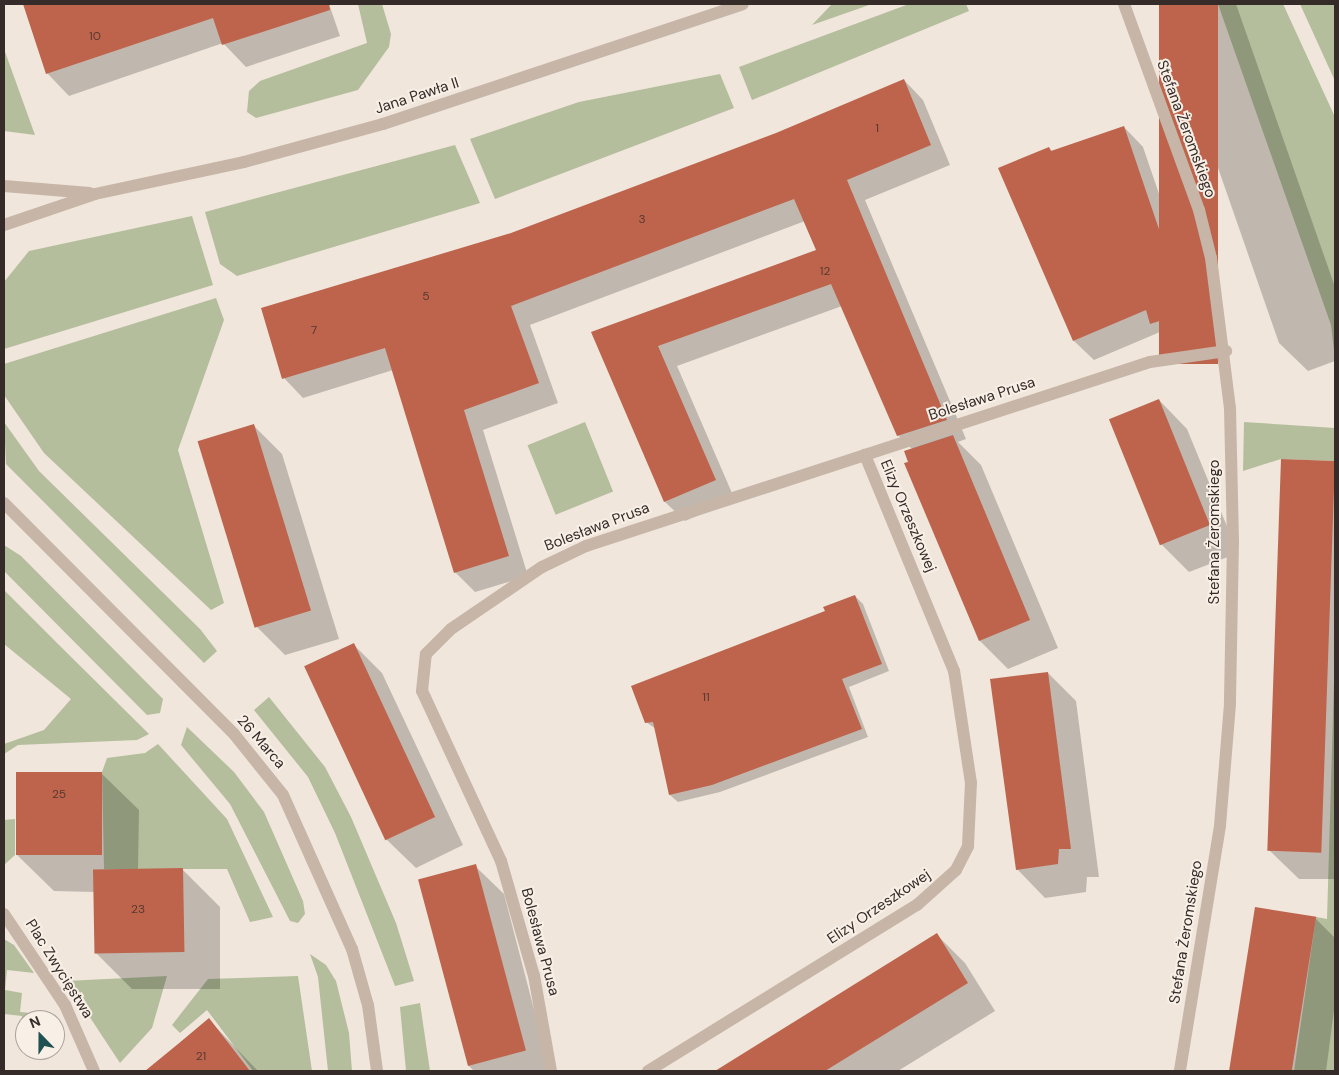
<!DOCTYPE html>
<meta charset="utf-8">
<style>
body{margin:0}
#map{position:relative;width:1339px;height:1075px;overflow:hidden;background:#f0e6db;font-family:"DM Sans",sans-serif}
div>[style]{position:absolute}
[style*='--x']{left:calc(var(--x)*1px);top:calc(var(--y)*1px);width:calc(var(--w)*1px);rotate:calc(var(--a)*1deg)}
.green>*{inset:0;background:#b4be9c;transform-origin:0 0}
.shadow>*{inset:0;background:#0003}
.building>*{inset:0;background:#be644c;transform-origin:0 0}
.minor>*{height:12px;margin:-6px;padding:0 6px;transform-origin:6px;border-radius:6px;background:#c7b6a8}
span{translate:-50% -50%;white-space:nowrap;text-align:center;line-height:1.15;-webkit-text-stroke:4px #f8f0e7;paint-order:stroke}
.number-label{font-size:12px;color:#573931}
.number-label span{-webkit-text-stroke-width:0}
.street-label{font-size:15px;color:#352b28}
.frame{position:absolute;inset:0;border:5px solid #352b28;pointer-events:none}
.north{position:absolute;left:15px;top:1010px;width:50px;height:50px;box-sizing:border-box;background:#f8f0e7;border:1px solid #aaa19b;border-radius:50%;rotate:338deg;font-size:14px;font-weight:700;line-height:20px;text-align:center;color:#352b28}
.north::after{content:'';display:block;margin:auto;width:18px;height:22px;background:#205153;clip-path:polygon(50% 0,100% 100%,50% 72%,0 100%)}
</style>
<div id="map">
<div class="green">
<i style="clip-path:polygon(358px 4px,382px 4px,391px 34px,389px 47px,358px 90px,256px 118px,247px 112px,249px 91px,260px 81px,367px 43px)"></i>
<i style="clip-path:polygon(832px 4px,872px 4px,812px 25px)"></i>
<i style="clip-path:polygon(909px 4px,966px 4px,969px 11px,752px 100px,739px 67px)"></i>
<i style="clip-path:polygon(1218px 4px,1283px 4px,1335px 117px,1335px 359px,1331px 325px)"></i>
<i style="clip-path:polygon(1300px 4px,1335px 4px,1335px 81px)"></i>
<i style="clip-path:polygon(4px 49px,35px 135px,4px 131px)"></i>
<i style="clip-path:polygon(720px 74px,734px 108px,495px 199px,470px 139px,579px 102px)"></i>
<i style="clip-path:polygon(455px 145px,480px 203px,237px 276px,220px 264px,205px 212px)"></i>
<i style="clip-path:polygon(192px 216px,213px 285px,4px 349px,4px 282px,29px 251px)"></i>
<i style="clip-path:polygon(216px 298px,224px 320px,178px 450px,224px 603px,211px 610px,44px 453px,4px 395px,4px 364px)"></i>
<i style="clip-path:polygon(4px 422px,39px 471px,200px 629px,217px 651px,204px 663px,6px 464px)"></i>
<i style="left:585px;top:422px;width:75px;height:62px;rotate:68deg"></i>
<i style="clip-path:polygon(1244px 422px,1335px 428px,1335px 461px,1281px 459px,1243px 471px)"></i>
<i style="clip-path:polygon(4px 545px,21px 556px,163px 699px,160px 713px,147px 715px,4px 571px)"></i>
<i style="clip-path:polygon(4px 590px,58px 644px,149px 734px,137px 740px,18px 745px,4px 754px,4px 744px,44px 730px,71px 699px,4px 644px)"></i>
<i style="clip-path:polygon(1335px 647px,1335px 1071px,1294px 1071px,1316px 917px,1327px 919px)"></i>
<i style="clip-path:polygon(269px 697px,325px 767px,351px 817px,396px 923px,414px 981px,395px 986px,335px 833px,308px 777px,254px 710px)"></i>
<i style="clip-path:polygon(187px 727px,234px 772px,264px 812px,303px 901px,305px 914px,298px 923px,290px 921px,230px 804px,181px 745px)"></i>
<i style="clip-path:polygon(158px 744px,227px 819px,273px 917px,250px 922px,227px 869px,104px 869px,102px 772px,107px 758px,145px 753px)"></i>
<i style="clip-path:polygon(15px 819px,15px 855px,4px 865px,4px 820px)"></i>
<i style="clip-path:polygon(4px 939px,14px 945px,34px 973px,7px 970px,5px 990px,22px 993px,20px 1012px,54px 1015px,53px 1020px,25px 1020px,25px 1043px,18px 1043px,22px 1016px,4px 1014px)"></i>
<i style="clip-path:polygon(310px 954px,326px 965px,336px 981px,349px 1033px,352px 1071px,328px 1071px,318px 977px)"></i>
<i style="clip-path:polygon(167px 976px,152px 1028px,120px 1063px,66px 981px)"></i>
<i style="clip-path:polygon(298px 976px,312px 1071px,253px 1071px,207px 1010px,180px 1033px,172px 1025px,208px 979px)"></i>
<i style="clip-path:polygon(420px 1003px,430px 1071px,406px 1071px,400px 1007px)"></i>
</div>
<div class="shadow">
<i style="clip-path:polygon(24px 4px,329px 4px,340px 36px,246px 67px,223px 43px,69px 96px,47px 73px)"></i>
<i style="clip-path:polygon(1161px 4px,1236px 4px,1335px 287px,1335px 361px,1308px 371px,1279px 343px)"></i>
<i style="clip-path:polygon(904px 80px,923px 100px,950px 165px,865px 200px,966px 439px,958px 442px,981px 465px,1058px 648px,1008px 669px,980px 641px,910px 462px,912px 449px,898px 435px,842px 306px,677px 366px,735px 500px,685px 521px,665px 502px,592px 333px,818px 251px,805px 221px,530px 325px,558px 403px,483px 430px,528px 576px,475px 592px,456px 573px,393px 370px,303px 398px,284px 378px,512px 234px,776px 134px)"></i>
<i style="clip-path:polygon(1124px 127px,1143px 147px,1206px 331px,1171px 343px,1160px 332px,1094px 360px,1074px 341px,1000px 169px,1049px 148px,1052px 151px)"></i>
<i style="clip-path:polygon(1159px 400px,1187px 429px,1238px 553px,1189px 572px,1161px 544px)"></i>
<i style="clip-path:polygon(254px 426px,282px 454px,339px 639px,285px 655px,257px 627px)"></i>
<i style="clip-path:polygon(1283px 460px,1335px 462px,1335px 879px,1299px 879px,1270px 851px)"></i>
<i style="clip-path:polygon(855px 596px,863px 604px,889px 671px,849px 687px,868px 737px,720px 792px,678px 802px,670px 795px,656px 729px,646px 722px)"></i>
<i style="clip-path:polygon(354px 645px,382px 673px,463px 845px,416px 868px,387px 840px,306px 668px)"></i>
<i style="clip-path:polygon(1048px 673px,1076px 701px,1099px 877px,1087px 877px,1086px 892px,1045px 898px,1017px 869px)"></i>
<i style="clip-path:polygon(101px 773px,139px 810px,138px 870px,182px 869px,220px 907px,220px 989px,132px 989px,95px 952px,95px 892px,54px 891px,16px 854px)"></i>
<i style="clip-path:polygon(475px 866px,504px 894px,550px 1071px,474px 1071px,469px 1066px)"></i>
<i style="clip-path:polygon(1256px 908px,1315px 918px,1335px 938px,1335px 1003px,1326px 1071px,1235px 1071px)"></i>
<i style="clip-path:polygon(937px 935px,965px 963px,995px 1011px,898px 1071px,717px 1071px)"></i>
<i style="clip-path:polygon(209px 1020px,258px 1071px,150px 1071px,149px 1070px)"></i>
</div>
<div class="building">
<i style="clip-path:polygon(23px 4px,329px 4px,330px 10px,222px 45px,213px 18px,46px 74px)"></i>
<i style="left:1159px;top:4px;width:59px;height:360px"></i>
<i style="clip-path:polygon(904px 79px,931px 145px,847px 180px,947px 420px,897px 436px,831px 284px,658px 346px,716px 480px,664px 502px,591px 332px,816px 250px,794px 199px,511px 306px,539px 383px,464px 410px,509px 556px,454px 573px,385px 348px,282px 379px,261px 308px,511px 233px,776px 133px)"></i>
<i style="clip-path:polygon(1124px 126px,1187px 312px,1150px 324px,1146px 310px,1073px 341px,998px 168px,1049px 147px,1051px 151px)"></i>
<i style="left:1159px;top:399px;width:136px;height:54px;rotate:68deg"></i>
<i style="left:254px;top:424px;width:195px;height:59px;rotate:73deg"></i>
<i style="clip-path:polygon(953px 435px,1030px 620px,979px 641px,904px 463px,908px 462px,904px 451px)"></i>
<i style="left:1281px;top:459px;width:54px;height:392px;rotate:2deg"></i>
<i style="clip-path:polygon(855px 595px,882px 664px,842px 679px,862px 729px,712px 785px,669px 795px,653px 722px,645px 723px,631px 686px,825px 611px,823px 607px)"></i>
<i style="left:354px;top:643px;width:192px;height:55px;rotate:65deg"></i>
<i style="clip-path:polygon(1048px 672px,1071px 849px,1059px 849px,1058px 864px,1016px 870px,990px 679px)"></i>
<i style="left:16px;top:772px;width:86px;height:83px"></i>
<i style="left:476px;top:864px;width:193px;height:60px;rotate:75deg"></i>
<i style="left:183px;top:868px;width:84px;height:90px;rotate:89deg"></i>
<i style="left:1255px;top:907px;width:62px;height:166px;rotate:9deg"></i>
<i style="clip-path:polygon(937px 933px,968px 983px,825px 1071px,715px 1071px)"></i>
<i style="clip-path:polygon(209px 1018px,250px 1071px,145px 1071px,178px 1044px)"></i>
</div>
<div class="minor">
<i style="--x:1124;--y:4;--w:219;--a:70"></i>
<i style="--x:1199;--y:210;--w:49;--a:76"></i>
<i style="--x:1211;--y:258;--w:152;--a:82.8"></i>
<i style="--x:1230;--y:409;--w:133;--a:88.7"></i>
<i style="--x:1233;--y:542;--w:162;--a:91.1"></i>
<i style="--x:1230;--y:704;--w:122;--a:94.7"></i>
<i style="--x:1220;--y:826;--w:248;--a:99.3"></i>
<i style="--x:4;--y:186;--w:86;--a:4.7"></i>
<i style="--x:4;--y:225;--w:96;--a:-18.8"></i>
<i style="--x:95;--y:194;--w:152;--a:-12.1"></i>
<i style="--x:244;--y:162;--w:144;--a:-15.3"></i>
<i style="--x:383;--y:124;--w:379;--a:-18.4"></i>
<i style="--x:4;--y:503;--w:326;--a:45.1"></i>
<i style="--x:234;--y:734;--w:78;--a:51.2"></i>
<i style="--x:283;--y:795;--w:169;--a:65.9"></i>
<i style="--x:352;--y:949;--w:58;--a:74.1"></i>
<i style="--x:368;--y:1005;--w:67;--a:82.2"></i>
<i style="--x:4;--y:914;--w:110;--a:56.2"></i>
<i style="--x:65;--y:1005;--w:72;--a:66.3"></i>
<i style="--x:551;--y:1071;--w:97;--a:-100.1"></i>
<i style="--x:534;--y:976;--w:120;--a:-106"></i>
<i style="--x:501;--y:861;--w:187;--a:-114.9"></i>
<i style="--x:422;--y:691;--w:37;--a:-84"></i>
<i style="--x:426;--y:654;--w:35;--a:-45"></i>
<i style="--x:451;--y:629;--w:110;--a:-34.3"></i>
<i style="--x:542;--y:567;--w:49;--a:-25.5"></i>
<i style="--x:586;--y:546;--w:593;--a:-18.07"></i>
<i style="--x:1150;--y:362;--w:77;--a:-8.2"></i>
<i style="--x:648;--y:1071;--w:316;--a:-31.7"></i>
<i style="--x:917;--y:905;--w:52;--a:-41.9"></i>
<i style="--x:956;--y:870;--w:27;--a:-63"></i>
<i style="--x:968;--y:846;--w:63;--a:-87.3"></i>
<i style="--x:971;--y:783;--w:113;--a:-98.6"></i>
<i style="--x:954;--y:671;--w:234;--a:-112.4"></i>
</div>
<div class="number-label">
<span style="left:95px;top:37px">10</span>
<span style="left:877px;top:129px">1</span>
<span style="left:642px;top:220px">3</span>
<span style="left:825px;top:272px">12</span>
<span style="left:426px;top:297px">5</span>
<span style="left:314px;top:331px">7</span>
<span style="left:706px;top:698px">11</span>
<span style="left:59px;top:795px">25</span>
<span style="left:138px;top:910px">23</span>
<span style="left:201px;top:1057px">21</span>
</div>
<div class="street-label">
<span style="left:417px;top:96px;rotate:-18deg">Jana Pawła II</span>
<span style="left:1186px;top:129px;rotate:70deg">Stefana Żeromskiego</span>
<span style="left:982px;top:399px;rotate:-18deg">Bolesława Prusa</span>
<span style="left:908px;top:516px;rotate:67deg">Elizy Orzeszkowej</span>
<span style="left:597px;top:527px;rotate:-21deg">Bolesława Prusa</span>
<span style="left:1215px;top:532px;rotate:-90deg">Stefana Żeromskiego</span>
<span style="left:261px;top:742px;rotate:49deg">26 Marca</span>
<span style="left:879px;top:907px;rotate:-34deg">Elizy Orzeszkowej</span>
<span style="left:1186px;top:932px;rotate:-81deg">Stefana Żeromskiego</span>
<span style="left:540px;top:942px;rotate:75deg">Bolesława Prusa</span>
<span style="left:59px;top:969px;rotate:58deg">Plac Zwycięstwa</span>
</div>
<div class="frame"></div>
<div class="north">N</div>
</div>
